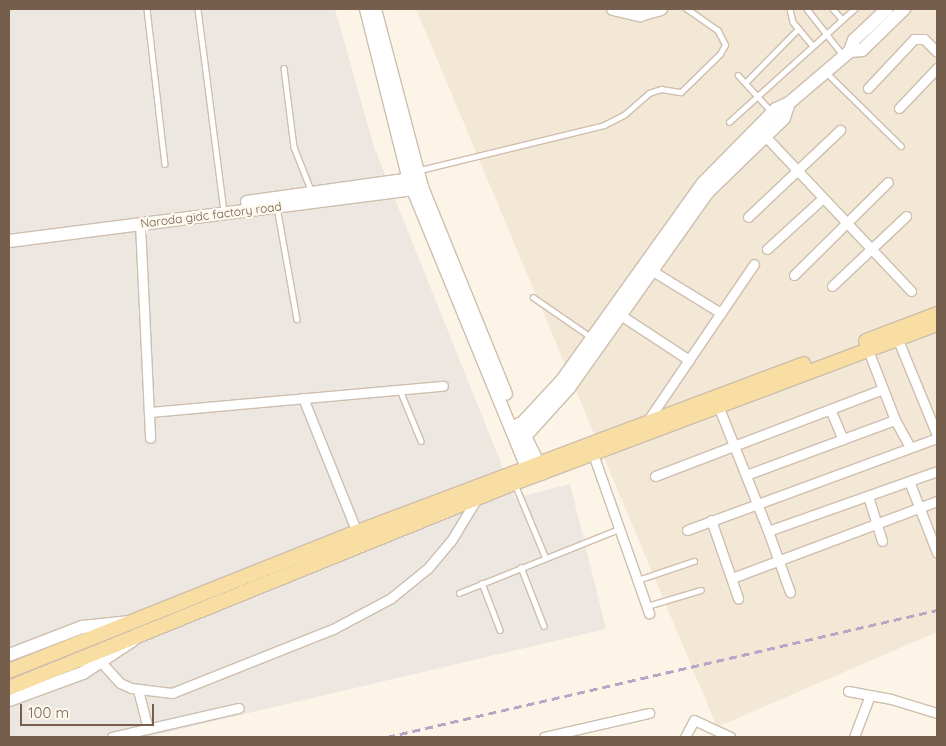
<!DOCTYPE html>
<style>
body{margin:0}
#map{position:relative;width:946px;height:746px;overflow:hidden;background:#fcf5e7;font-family:Quicksand,sans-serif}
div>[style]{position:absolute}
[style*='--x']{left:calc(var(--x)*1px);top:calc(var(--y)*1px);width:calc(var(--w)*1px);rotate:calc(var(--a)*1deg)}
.residential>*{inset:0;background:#f3e8d6}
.industrial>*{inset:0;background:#ece7e1}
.roads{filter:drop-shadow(1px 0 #cebeae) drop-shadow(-1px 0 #cebeae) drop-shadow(0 1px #cebeae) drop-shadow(0 -1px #cebeae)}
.lane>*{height:4.5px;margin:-2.25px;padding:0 2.25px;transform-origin:2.25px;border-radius:2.25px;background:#fff}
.street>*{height:9px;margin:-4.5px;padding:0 4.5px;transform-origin:4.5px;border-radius:4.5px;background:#fff}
.secondary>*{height:12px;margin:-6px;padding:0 6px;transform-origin:6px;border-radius:6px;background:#fff}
.primary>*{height:14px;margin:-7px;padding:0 7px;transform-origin:7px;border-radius:7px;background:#f8dea2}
.rail>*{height:2.5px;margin-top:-1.25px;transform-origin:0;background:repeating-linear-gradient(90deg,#b9a6c6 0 8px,transparent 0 13px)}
span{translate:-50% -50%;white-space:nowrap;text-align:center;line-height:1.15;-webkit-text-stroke:4.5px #fef9ee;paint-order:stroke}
.street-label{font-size:12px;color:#755e4c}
.frame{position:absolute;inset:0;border:10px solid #755e4c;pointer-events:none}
.scale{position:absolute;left:20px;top:704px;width:134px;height:22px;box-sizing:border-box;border:2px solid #755e4c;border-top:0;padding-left:6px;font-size:15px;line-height:18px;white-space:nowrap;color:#755e4c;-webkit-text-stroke:4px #fef9ee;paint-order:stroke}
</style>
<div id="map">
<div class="residential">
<i style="clip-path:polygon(416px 9px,937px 9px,937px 632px,717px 727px)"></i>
</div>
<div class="industrial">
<i style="clip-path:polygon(9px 9px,335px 9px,374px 147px,515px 498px,570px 484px,606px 629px,147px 737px,9px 737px)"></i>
</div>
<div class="roads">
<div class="lane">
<i style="--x:147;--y:9;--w:156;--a:83.4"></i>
<i style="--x:198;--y:9;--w:198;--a:82.7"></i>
<i style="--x:790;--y:9;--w:13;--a:77"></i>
<i style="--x:793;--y:22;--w:30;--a:50"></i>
<i style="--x:807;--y:9;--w:58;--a:52"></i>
<i style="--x:833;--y:9;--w:13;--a:48"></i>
<i style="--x:284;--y:68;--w:80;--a:82.8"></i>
<i style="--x:294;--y:147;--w:46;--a:68.4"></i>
<i style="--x:827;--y:73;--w:104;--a:44.6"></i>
<i style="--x:738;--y:75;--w:49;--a:47.5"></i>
<i style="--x:745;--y:83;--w:76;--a:-45.5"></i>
<i style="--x:729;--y:122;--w:169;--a:-42.1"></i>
<i style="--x:420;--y:170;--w:189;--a:-13.7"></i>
<i style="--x:604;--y:125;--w:22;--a:-27"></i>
<i style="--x:624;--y:115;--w:33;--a:-41"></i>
<i style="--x:649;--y:93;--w:13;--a:-18"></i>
<i style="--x:661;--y:89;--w:20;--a:9"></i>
<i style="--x:681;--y:92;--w:54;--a:-44.3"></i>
<i style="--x:720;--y:54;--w:10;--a:-61"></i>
<i style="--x:725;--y:45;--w:16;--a:-117"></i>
<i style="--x:718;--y:31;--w:39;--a:-145"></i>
<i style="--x:277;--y:207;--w:114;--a:79.9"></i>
<i style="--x:533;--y:297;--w:70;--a:34.6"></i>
<i style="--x:400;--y:390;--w:55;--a:67.6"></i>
<i style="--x:515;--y:484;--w:78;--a:67.4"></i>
<i style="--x:521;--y:567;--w:63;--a:68.7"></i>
<i style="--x:638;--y:580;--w:59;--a:-18.7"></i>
<i style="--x:482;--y:583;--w:50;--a:69"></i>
<i style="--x:459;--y:593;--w:172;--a:-21.8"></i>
<i style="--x:647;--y:606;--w:56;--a:-16.5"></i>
</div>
<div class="street">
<i style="--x:868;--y:88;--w:67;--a:-46.8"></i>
<i style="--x:914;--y:39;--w:10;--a:0"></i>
<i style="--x:924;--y:39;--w:18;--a:45"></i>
<i style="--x:899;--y:108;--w:55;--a:-46.5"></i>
<i style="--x:765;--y:136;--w:213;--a:46.7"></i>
<i style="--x:748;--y:217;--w:127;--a:-43.4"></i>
<i style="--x:140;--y:224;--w:214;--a:87.3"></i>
<i style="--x:767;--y:249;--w:74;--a:-42.3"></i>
<i style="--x:651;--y:270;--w:82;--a:31.6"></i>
<i style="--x:794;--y:275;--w:132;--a:-44.7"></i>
<i style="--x:832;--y:286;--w:102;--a:-43.4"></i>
<i style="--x:619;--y:314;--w:84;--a:33.3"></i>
<i style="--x:898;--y:340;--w:103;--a:67.7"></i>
<i style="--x:868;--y:350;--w:75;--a:68.9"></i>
<i style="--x:895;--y:420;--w:31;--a:61"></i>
<i style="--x:303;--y:398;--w:144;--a:68.1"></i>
<i style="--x:719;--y:408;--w:132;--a:68.3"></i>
<i style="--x:768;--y:531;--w:179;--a:-19.5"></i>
<i style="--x:830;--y:409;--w:33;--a:67"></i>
<i style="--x:149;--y:412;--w:295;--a:-5.1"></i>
<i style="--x:646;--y:423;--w:192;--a:-55.8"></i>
<i style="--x:593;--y:454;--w:169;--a:70.6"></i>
<i style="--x:746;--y:475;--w:159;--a:-20.3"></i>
<i style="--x:655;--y:476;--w:244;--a:-20.9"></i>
<i style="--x:909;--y:481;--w:77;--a:68.7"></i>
<i style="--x:868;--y:496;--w:47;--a:72.7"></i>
<i style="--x:711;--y:520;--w:83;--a:70.9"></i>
<i style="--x:687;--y:530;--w:266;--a:-20.2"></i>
<i style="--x:768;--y:531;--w:65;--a:70.2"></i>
<i style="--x:732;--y:578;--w:219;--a:-20.6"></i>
<i style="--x:101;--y:662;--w:28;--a:48"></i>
<i style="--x:120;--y:683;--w:12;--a:24"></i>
<i style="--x:131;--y:688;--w:41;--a:7"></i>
<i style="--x:172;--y:693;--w:173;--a:-21.7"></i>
<i style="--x:333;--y:629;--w:66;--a:-28.1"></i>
<i style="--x:391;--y:598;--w:48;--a:-39"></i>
<i style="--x:428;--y:568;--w:35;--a:-50"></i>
<i style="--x:451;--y:541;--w:50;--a:-58.8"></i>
<i style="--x:138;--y:690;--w:40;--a:75.6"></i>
<i style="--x:848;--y:691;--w:44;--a:10.5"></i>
<i style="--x:891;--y:699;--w:48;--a:16.9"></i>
<i style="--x:112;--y:737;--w:130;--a:-12.9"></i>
<i style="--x:544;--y:737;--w:108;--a:-12.9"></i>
<i style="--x:685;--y:737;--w:19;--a:-62"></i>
<i style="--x:694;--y:720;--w:40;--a:25"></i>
<i style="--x:854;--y:737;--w:45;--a:-69.1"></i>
</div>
<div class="secondary">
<i style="--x:366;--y:9;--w:176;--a:75.9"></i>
<i style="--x:409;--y:180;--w:321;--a:67.7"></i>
<i style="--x:375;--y:9;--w:184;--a:75.2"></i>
<i style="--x:422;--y:187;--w:223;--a:67.9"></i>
<i style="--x:613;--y:9;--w:28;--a:13"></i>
<i style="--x:640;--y:15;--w:22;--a:-16"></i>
<i style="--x:850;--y:51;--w:12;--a:-70"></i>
<i style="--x:854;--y:40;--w:45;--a:-43.2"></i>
<i style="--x:247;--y:202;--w:173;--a:-8"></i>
<i style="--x:9;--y:241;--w:414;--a:-7.3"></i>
<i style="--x:519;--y:424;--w:55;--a:63.9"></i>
<i style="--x:513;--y:433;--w:72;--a:-47.2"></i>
<i style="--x:562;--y:380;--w:242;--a:-54.4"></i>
<i style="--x:703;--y:183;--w:104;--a:-45.4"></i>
<i style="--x:776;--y:109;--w:14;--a:-25"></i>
<i style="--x:789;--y:103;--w:80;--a:-40.4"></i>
<i style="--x:850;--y:51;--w:12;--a:-5"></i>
<i style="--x:862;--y:50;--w:59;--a:-44.3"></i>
<i style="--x:520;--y:442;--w:73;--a:-47.8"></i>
<i style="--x:569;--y:388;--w:240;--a:-54.7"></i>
<i style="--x:708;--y:192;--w:106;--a:-44.2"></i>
<i style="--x:784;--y:118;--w:16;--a:-72"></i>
<i style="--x:9;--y:655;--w:78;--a:-21"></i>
<i style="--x:82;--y:627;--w:48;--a:-5.9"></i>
<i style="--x:9;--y:700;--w:79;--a:-20"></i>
<i style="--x:83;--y:673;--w:60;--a:-33.4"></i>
</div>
<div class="primary">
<i style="--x:866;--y:341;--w:76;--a:-20.8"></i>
<i style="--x:9;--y:671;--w:375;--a:-21.8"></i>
<i style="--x:357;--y:532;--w:477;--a:-20.6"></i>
<i style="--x:9;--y:688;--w:545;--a:-22.09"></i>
<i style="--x:514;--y:483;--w:452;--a:-20.6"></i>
</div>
</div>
<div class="rail">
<i style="--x:387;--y:737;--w:564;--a:-13"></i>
</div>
<div class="street-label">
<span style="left:211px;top:215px;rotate:-7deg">Naroda gidc factory road</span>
</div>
<div class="frame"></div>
<div class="scale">100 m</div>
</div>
